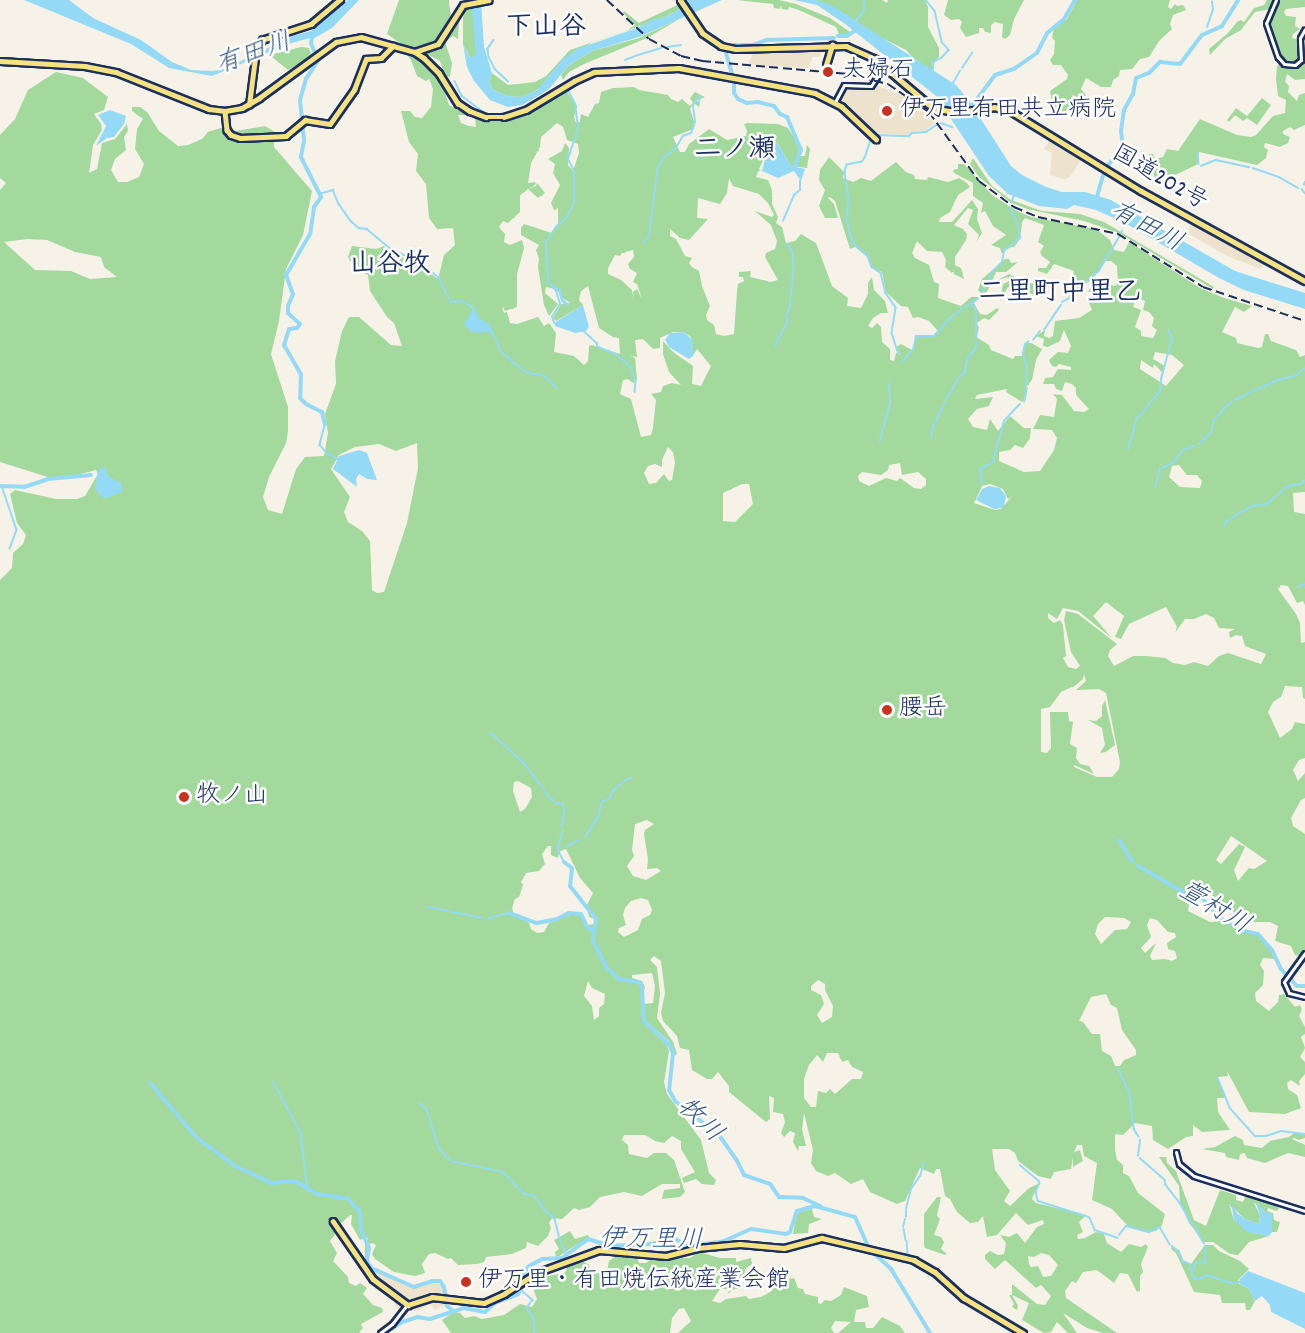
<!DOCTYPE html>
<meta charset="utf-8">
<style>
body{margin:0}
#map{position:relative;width:1305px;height:1333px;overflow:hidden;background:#f7f2e8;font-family:Dekko,"Klee One",sans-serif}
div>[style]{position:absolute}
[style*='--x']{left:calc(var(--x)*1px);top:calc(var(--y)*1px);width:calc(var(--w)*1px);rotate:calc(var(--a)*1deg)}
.built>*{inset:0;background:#ede2cc}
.green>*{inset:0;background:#a3d99d}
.water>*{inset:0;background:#94daf6}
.stream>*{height:1.5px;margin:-0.75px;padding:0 0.75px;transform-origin:0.75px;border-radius:0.75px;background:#94daf6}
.canal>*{height:3px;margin:-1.5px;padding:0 1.5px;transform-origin:1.5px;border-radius:1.5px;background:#94daf6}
.river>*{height:4px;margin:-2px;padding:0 2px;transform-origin:2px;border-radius:2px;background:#94daf6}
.roads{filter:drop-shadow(2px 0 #1b2f5e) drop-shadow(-2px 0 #1b2f5e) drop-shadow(0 2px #1b2f5e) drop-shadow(0 -2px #1b2f5e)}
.minor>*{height:3px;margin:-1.5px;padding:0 1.5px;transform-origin:1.5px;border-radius:1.5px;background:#fff}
.major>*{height:4.5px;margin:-2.25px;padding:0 2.25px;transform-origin:2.25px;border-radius:2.25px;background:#f6e281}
.highway>*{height:5px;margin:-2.5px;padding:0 2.5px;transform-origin:2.5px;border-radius:2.5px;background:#f6e281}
.rail>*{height:1.5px;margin-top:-0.75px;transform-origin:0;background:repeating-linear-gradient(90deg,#1b2f5e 0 9px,transparent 0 13.5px)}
.dots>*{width:16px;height:16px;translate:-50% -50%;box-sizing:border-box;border:3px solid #fff;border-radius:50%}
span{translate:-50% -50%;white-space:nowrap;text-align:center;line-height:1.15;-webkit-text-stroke:5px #fff;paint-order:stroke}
.poi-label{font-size:24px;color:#1b2f5e}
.left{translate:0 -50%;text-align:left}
.street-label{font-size:24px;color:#1b2f5e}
.water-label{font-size:26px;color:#395a84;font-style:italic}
.quarter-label{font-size:27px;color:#1b2f5e;font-weight:700}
</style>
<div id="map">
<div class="built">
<i style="clip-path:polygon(823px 48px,820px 57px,813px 57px,808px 68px,748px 64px,755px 50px)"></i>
<i style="clip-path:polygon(876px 85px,906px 97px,935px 123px,925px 131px,912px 132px,908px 135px,874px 133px,840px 98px,844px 87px,867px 90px)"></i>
<i style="clip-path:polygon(1051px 138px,1083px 157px,1070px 177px,1064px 179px,1050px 175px,1052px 153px,1044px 149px)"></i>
<i style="clip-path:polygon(1193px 221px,1266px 261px,1261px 269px,1227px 256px,1187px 233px)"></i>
<i style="clip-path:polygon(373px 1270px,416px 1288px,435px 1281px,442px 1286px,445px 1305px,435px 1310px,431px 1304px,415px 1312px,411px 1309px,404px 1316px,394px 1304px,396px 1300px,374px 1289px,377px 1283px,374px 1281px,371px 1283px,366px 1275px)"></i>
</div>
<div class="green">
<i style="clip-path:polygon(399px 0,449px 0,451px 21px,437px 43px,416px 48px,403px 45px,387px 34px)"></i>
<i style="clip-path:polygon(467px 0,471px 0,475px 17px,476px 54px,471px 59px,463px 44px,463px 18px)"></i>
<i style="clip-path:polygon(688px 0,687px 6px,663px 18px,591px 43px,547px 79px,537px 90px,522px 97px,507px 96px,492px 89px,489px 81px,492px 73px,508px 85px,535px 82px,546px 76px,570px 50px,628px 30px,635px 25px,623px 13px,624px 11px,639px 23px)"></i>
<i style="clip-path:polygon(737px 0,779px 0,796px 4px,830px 18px,850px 32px,847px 38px,840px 37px,836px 27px,799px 10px,789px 7px,788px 10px,782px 9px,781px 5px,780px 9px,774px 8px,773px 4px)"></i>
<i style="clip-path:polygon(816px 0,882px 0,887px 3px,888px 0,925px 0,928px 7px,928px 27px,939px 48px,939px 57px,932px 63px,932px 70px,916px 61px,906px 50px,868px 31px,857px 23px,857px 18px,855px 21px)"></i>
<i style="clip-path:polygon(948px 0,1024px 0,1014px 19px,1010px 35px,1005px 39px,1002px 37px,1003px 24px,995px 22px,991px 25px,991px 33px,985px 32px,983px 28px,979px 28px,979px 33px,966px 37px,960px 28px,962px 22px,959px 19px,951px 20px,944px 15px)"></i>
<i style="clip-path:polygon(1077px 0,1170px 0,1168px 7px,1171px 9px,1175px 4px,1177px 6px,1183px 5px,1186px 10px,1173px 15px,1170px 24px,1172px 29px,1159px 41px,1149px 57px,1140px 59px,1132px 69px,1120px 70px,1119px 76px,1113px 80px,1111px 87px,1101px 87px,1086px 78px,1081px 89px,1086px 95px,1083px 101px,1071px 94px,1080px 105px,1079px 108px,1071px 106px,1067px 107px,1066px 113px,1055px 112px,1065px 98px,1060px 99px,1054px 112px,1050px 91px,1067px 79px,1068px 75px,1061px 65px,1053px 65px,1050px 60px,1054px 54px,1055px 41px,1052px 38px,1054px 28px,1067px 19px)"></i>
<i style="clip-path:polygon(1267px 0,1305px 0,1305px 7px,1286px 9px,1284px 12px,1286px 16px,1296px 17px,1295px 26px,1300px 29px,1293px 34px,1292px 38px,1300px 40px,1302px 35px,1305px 36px,1305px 79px,1295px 80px,1287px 74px,1285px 82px,1289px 86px,1288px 92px,1297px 101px,1299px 95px,1305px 93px,1305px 125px,1294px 130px,1290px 127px,1283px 131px,1283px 134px,1290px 137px,1288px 143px,1280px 147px,1265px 143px,1264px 147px,1268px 150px,1266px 158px,1257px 165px,1199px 152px,1198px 164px,1165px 180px,1160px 181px,1160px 177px,1154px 177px,1154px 173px,1143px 171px,1149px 154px,1153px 154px,1155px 159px,1163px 157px,1167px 149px,1178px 151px,1200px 119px,1237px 135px,1251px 137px,1256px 135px,1273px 116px,1285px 113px,1286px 100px,1278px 96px,1276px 78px,1277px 67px,1281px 60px,1268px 25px,1271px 9px,1255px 12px,1241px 30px,1225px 39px,1210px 55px,1209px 49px,1228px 33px,1237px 22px,1241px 20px,1244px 22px,1254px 8px,1264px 5px)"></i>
<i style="clip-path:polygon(681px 18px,647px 38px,584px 64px,569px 72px,563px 80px,561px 75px,568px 66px,592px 51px,639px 38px)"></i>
<i style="clip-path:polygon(456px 20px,459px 22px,458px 39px,453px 36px,445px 42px,452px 63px,450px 77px,445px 76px,440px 61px,425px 53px,436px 49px,443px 42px)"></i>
<i style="clip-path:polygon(301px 47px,309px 48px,312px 57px,288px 70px,272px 57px,274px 54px)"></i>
<i style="clip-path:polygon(evenodd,403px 50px,423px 59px,440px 78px,449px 105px,468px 115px,458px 115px,461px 123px,469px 126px,476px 127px,475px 117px,502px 121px,523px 116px,563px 92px,567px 92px,577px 106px,574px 117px,576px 123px,580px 122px,581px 114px,588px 117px,595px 104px,599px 103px,601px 92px,613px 88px,634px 87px,639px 90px,668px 95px,671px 99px,678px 102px,682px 99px,690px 106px,693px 103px,690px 98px,695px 92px,705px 97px,695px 101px,700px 103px,699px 107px,694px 103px,690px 109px,695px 124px,693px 129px,673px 137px,680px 152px,685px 152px,689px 144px,709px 129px,727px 140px,746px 136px,747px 131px,744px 124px,747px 123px,778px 124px,788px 128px,798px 144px,799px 156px,805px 156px,807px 145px,810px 149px,807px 168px,791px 166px,778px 144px,764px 142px,760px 144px,765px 146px,765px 155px,756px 177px,768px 180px,772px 190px,772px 204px,778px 217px,776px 223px,782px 227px,786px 243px,795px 241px,801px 234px,816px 243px,832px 286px,848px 298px,847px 306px,861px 308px,868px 294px,868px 283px,872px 277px,874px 290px,885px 301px,888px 313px,881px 313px,873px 318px,868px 326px,872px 328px,877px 323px,881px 327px,882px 342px,890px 349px,890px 360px,894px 361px,896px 353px,900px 354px,896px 347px,901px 344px,912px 350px,916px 335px,933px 336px,938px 331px,929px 321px,918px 317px,913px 318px,908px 307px,901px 306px,886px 292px,882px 272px,872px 268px,867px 257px,855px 247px,850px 249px,835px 201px,830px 197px,828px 198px,834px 204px,838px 218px,825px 218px,819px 206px,825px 190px,819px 180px,820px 170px,829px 157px,844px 172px,843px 178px,853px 182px,861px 178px,871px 181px,896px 162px,906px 172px,914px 175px,915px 179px,927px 180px,928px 177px,948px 182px,959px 178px,967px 183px,970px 187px,958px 195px,950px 212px,940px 218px,939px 222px,952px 222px,972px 200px,978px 209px,977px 219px,982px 233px,976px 242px,979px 235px,968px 224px,973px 210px,968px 208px,954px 225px,963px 229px,967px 234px,966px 240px,955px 257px,955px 265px,961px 268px,964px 279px,954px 274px,954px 270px,952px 273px,945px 267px,946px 260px,942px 252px,927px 251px,917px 241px,912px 253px,915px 258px,929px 265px,934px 282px,939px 284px,938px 298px,961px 306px,971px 297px,980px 297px,974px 303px,980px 314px,987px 315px,997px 308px,999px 310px,989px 320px,984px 318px,977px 323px,979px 328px,976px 337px,989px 345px,991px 350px,1013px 359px,1015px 356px,1022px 356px,1025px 343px,1031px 343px,1042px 349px,1036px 360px,1032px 380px,1026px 387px,1026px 398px,1022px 402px,1006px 392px,1007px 389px,977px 395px,975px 399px,993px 397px,989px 406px,977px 409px,968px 419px,973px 427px,987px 430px,990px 419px,998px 431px,1010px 416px,1024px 428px,1031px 428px,1030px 438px,1023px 448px,1015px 445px,1010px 450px,999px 452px,999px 461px,1024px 472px,1040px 471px,1054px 450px,1057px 438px,1052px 430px,1033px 429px,1040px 415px,1054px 417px,1057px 399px,1053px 394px,1062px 395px,1074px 411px,1084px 412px,1089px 409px,1076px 395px,1076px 388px,1072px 384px,1065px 382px,1062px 391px,1056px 389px,1054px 384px,1043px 384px,1045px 378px,1053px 377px,1058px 369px,1071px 370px,1071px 367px,1059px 364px,1056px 367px,1052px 366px,1049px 360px,1058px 352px,1068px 353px,1071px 346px,1064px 330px,1060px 341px,1048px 347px,1043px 346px,1044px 339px,1036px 336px,1045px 330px,1044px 336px,1049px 338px,1053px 336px,1055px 321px,1079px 318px,1092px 310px,1088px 300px,1093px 295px,1088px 291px,1098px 282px,1115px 286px,1118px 283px,1117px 266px,1111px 261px,1105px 261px,1095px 276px,1068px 299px,1074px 271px,1054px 264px,1047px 274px,1038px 271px,1038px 268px,1046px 268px,1050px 262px,1042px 256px,1040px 252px,1044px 246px,1038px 242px,1044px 225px,1025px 218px,1022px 222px,1020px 239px,1014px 247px,1006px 248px,1002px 254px,1000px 248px,991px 245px,1006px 235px,993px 226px,985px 211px,981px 213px,983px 203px,973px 196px,973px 183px,954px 173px,953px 170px,958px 169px,958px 164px,964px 164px,992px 195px,1017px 211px,1031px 217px,1096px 229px,1110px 240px,1114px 250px,1124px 252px,1129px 242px,1200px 288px,1224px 298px,1252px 306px,1244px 312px,1235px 307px,1222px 332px,1236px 338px,1237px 343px,1258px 348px,1262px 347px,1265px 334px,1268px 334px,1271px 341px,1296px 350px,1300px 357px,1305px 355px,1305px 492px,1293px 493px,1294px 512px,1305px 514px,1305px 605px,1303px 601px,1297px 603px,1288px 586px,1281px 585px,1278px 589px,1296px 614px,1300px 623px,1301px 643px,1305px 642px,1305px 699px,1303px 698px,1302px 687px,1285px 686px,1281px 697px,1273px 702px,1268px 712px,1280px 738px,1292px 729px,1295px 722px,1305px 724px,1305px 758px,1299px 760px,1293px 770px,1298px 781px,1305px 773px,1305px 798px,1301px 800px,1291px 818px,1293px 826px,1305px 834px,1305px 957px,1295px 955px,1291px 946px,1275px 941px,1278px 926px,1270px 922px,1248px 922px,1215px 900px,1191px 893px,1188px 911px,1210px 922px,1225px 921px,1244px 932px,1257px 934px,1268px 944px,1276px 959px,1263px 958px,1260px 965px,1264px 971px,1263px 985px,1255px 993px,1256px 1001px,1269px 1011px,1278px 1002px,1279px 995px,1284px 994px,1295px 1007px,1300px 1005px,1302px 1009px,1299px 1016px,1305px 1027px,1305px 1034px,1301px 1037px,1305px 1048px,1300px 1057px,1305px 1062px,1305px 1074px,1299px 1081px,1300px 1086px,1291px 1080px,1287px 1083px,1288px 1089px,1297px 1095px,1301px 1108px,1285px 1114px,1249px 1112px,1227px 1071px,1228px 1076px,1217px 1077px,1225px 1098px,1217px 1098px,1218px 1112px,1230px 1130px,1202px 1132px,1193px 1125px,1193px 1136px,1186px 1137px,1168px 1149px,1153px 1140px,1152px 1126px,1135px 1123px,1123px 1135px,1115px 1134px,1115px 1150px,1117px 1160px,1123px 1165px,1123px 1173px,1129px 1176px,1138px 1193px,1165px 1214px,1162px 1225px,1156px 1231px,1148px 1232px,1128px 1226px,1112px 1209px,1092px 1200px,1097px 1163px,1084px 1156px,1082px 1145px,1077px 1145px,1074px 1152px,1080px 1150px,1083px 1161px,1073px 1167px,1073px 1157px,1071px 1169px,1054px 1172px,1051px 1179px,1038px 1176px,1018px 1161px,1015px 1153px,1009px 1149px,992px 1149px,995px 1170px,1010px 1191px,1004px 1201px,1010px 1206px,1029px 1188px,1038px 1184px,1032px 1199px,1036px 1203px,1086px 1215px,1079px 1222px,1083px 1232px,1077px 1235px,1078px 1239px,1085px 1238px,1096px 1232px,1104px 1234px,1107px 1243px,1121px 1252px,1129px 1244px,1141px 1247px,1146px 1244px,1148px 1247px,1141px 1264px,1143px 1272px,1140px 1276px,1140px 1291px,1137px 1292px,1128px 1274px,1120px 1273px,1114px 1283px,1097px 1270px,1083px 1272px,1076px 1283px,1072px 1281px,1065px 1291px,1066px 1298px,1117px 1333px,1103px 1333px,1087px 1328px,1063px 1313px,1077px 1333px,1068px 1333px,1057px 1322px,1051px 1332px,1044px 1333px,1022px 1320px,1029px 1303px,1012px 1295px,1018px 1306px,1017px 1310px,1012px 1307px,1014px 1304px,1009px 1295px,1012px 1295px,1012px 1284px,1037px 1304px,1045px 1305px,1051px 1296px,1041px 1285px,1036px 1288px,1005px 1260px,995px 1269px,985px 1259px,985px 1255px,990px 1251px,998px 1255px,1004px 1254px,1006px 1243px,1000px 1235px,1009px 1237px,1017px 1233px,1025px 1243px,1037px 1227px,1044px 1224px,1043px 1220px,1028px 1225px,1016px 1213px,997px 1235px,987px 1237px,983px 1216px,978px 1222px,970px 1223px,957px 1212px,950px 1199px,945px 1196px,940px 1169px,936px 1169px,934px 1174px,920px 1168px,905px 1201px,897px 1204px,870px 1192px,863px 1179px,851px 1184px,835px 1173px,828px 1176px,816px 1171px,811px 1163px,813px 1150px,804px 1113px,802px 1129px,806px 1146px,799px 1146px,798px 1151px,793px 1142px,795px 1133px,790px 1131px,784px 1137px,781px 1133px,785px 1122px,783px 1114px,773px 1112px,774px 1098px,769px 1096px,770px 1119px,766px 1122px,729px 1092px,729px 1086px,718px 1072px,712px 1079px,707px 1079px,692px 1070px,689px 1050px,680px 1048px,677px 1036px,663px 1021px,661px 1013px,665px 993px,661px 961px,654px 956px,650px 960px,657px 967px,660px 994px,657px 1018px,673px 1042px,677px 1054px,674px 1056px,669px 1041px,645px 1020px,644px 1004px,653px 1003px,655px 986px,652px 973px,632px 975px,632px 978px,642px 981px,645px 987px,642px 998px,643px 1022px,667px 1045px,669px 1051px,664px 1082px,667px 1094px,701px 1140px,709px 1173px,716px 1180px,714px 1185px,702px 1184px,696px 1179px,684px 1183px,682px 1178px,695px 1172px,681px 1149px,681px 1141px,672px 1136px,664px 1143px,655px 1141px,645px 1135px,624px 1135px,622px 1140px,628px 1145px,629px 1154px,647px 1158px,654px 1153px,666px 1153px,674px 1160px,685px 1192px,680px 1197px,662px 1199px,664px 1190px,680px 1188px,680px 1184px,662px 1184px,642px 1196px,624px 1192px,600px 1197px,590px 1207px,579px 1210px,574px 1208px,562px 1219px,552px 1218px,549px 1223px,551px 1228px,548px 1236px,538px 1246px,527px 1242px,526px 1248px,512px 1254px,486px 1257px,484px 1262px,477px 1264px,458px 1265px,451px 1258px,448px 1259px,435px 1253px,429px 1254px,422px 1264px,425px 1273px,415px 1276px,394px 1272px,375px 1259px,372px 1254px,376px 1245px,372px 1243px,368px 1245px,365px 1263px,365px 1244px,368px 1239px,366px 1237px,360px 1240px,351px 1224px,352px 1215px,350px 1215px,335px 1229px,336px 1233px,330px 1241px,337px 1253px,333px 1261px,348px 1277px,349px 1283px,356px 1286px,360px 1283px,367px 1288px,363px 1294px,373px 1305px,382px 1308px,383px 1312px,361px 1324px,363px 1328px,359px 1333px,0 1333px,0 580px,12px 568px,13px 553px,23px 544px,26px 535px,17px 523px,10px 494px,15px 490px,56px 499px,77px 499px,85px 496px,98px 474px,96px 470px,61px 479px,51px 478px,0 462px,0 190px,6px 183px,0 178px,0 135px,15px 119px,28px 90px,56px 72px,83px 78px,108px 97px,104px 110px,94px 114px,101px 124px,102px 130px,93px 145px,89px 173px,97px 169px,102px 143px,115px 139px,127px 124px,128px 131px,124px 137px,126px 150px,115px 159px,111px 170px,118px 182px,127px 182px,139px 177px,144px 164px,135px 149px,137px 129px,143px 119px,132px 111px,132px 107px,140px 107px,147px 112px,159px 131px,178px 146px,188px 145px,202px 139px,208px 132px,221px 128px,231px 132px,265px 126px,275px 132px,274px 147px,312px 191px,303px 235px,286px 269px,279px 321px,271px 354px,288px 407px,288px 432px,286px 443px,269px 477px,263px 497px,268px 510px,282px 514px,296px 469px,305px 457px,324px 456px,328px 433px,325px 414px,336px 384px,335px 361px,342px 331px,349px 317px,359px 317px,391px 345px,402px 346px,394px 323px,387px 317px,370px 291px,368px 275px,356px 271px,348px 257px,352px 246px,376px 249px,384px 246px,397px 256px,413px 261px,438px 279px,444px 255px,455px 245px,453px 228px,437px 229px,429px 218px,426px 184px,416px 171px,418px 154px,409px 142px,401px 111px,410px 111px,415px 117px,422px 118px,431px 107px,433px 89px,429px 78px,426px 81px,417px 76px,411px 60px,403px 50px,557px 123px,563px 127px,567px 140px,578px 144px,579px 153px,573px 171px,568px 165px,569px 148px,565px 143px,562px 151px,548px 159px,555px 164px,553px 173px,560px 185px,551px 203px,554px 210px,558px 208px,558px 223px,552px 233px,524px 224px,521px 228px,521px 235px,539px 245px,536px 250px,539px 259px,538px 267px,544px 305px,549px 316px,558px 304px,545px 293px,546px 287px,560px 290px,563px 298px,570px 303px,561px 304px,553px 318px,556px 321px,583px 305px,579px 300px,581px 291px,588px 286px,599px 328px,613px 337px,619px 338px,620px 354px,592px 345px,589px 346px,588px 361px,584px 365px,574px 356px,554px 352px,556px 333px,549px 323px,544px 326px,538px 317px,517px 324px,510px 323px,507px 312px,504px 313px,502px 308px,510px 305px,503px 308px,505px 311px,517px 307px,517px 274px,524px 248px,522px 240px,510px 245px,504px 242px,505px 234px,499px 227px,503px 221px,508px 223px,520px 212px,520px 195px,528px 189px,538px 198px,545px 193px,537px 183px,536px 186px,529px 189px,536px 184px,535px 182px,528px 183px,531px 163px,540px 147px,541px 137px,557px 123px,403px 50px,729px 178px,733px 186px,759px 194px,768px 203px,774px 215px,772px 217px,755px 211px,771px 225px,777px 241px,775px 249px,766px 253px,765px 257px,778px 280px,771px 282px,750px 277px,751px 271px,739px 272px,739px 277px,743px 277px,744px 281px,738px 284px,737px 291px,734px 334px,724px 336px,716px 334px,714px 325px,707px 320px,706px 315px,710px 306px,702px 286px,699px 271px,692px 267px,689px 263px,692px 258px,685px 256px,676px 239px,670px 236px,670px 229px,680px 238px,689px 240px,708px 219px,697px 218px,698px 198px,720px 204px,727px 193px,729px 178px,403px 50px,28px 239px,47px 240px,75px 252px,101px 257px,104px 267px,117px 277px,90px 279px,71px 271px,35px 270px,4px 242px,28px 239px,403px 50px,633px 250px,634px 257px,628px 264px,630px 269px,637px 273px,633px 282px,637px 284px,642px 299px,637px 289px,633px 292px,634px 301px,632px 290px,621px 280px,608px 274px,608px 268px,615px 255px,620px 256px,622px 253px,633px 250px,403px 50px,1136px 297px,1145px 301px,1143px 310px,1149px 312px,1154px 318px,1152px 326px,1157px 330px,1153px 338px,1141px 336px,1141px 331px,1135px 327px,1141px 310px,1133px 307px,1136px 297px,403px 50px,673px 332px,683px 332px,691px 337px,693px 352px,694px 354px,697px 349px,711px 366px,701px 386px,692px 384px,693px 366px,673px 352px,663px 341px,663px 354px,669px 372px,681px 385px,672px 383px,663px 386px,661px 392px,651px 394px,656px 400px,653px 428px,651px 435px,641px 437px,631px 399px,620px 394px,623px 380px,628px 379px,633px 383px,637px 379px,635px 358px,630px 356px,637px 357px,635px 340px,643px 339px,653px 349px,660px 348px,660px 338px,673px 332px,403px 50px,1155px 352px,1172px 355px,1184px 365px,1166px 386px,1140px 369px,1141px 360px,1153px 368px,1154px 364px,1163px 373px,1165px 366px,1153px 359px,1155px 352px,403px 50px,417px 443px,418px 468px,407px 523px,384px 592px,377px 593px,372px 590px,370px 541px,362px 531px,348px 522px,344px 512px,350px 497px,331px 469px,339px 455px,355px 447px,379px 444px,396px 451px,417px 443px,403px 50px,668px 447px,673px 452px,675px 463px,672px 480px,669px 481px,664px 474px,656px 483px,649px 484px,644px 473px,648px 466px,655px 464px,662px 467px,662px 460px,668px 447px,403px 50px,900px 463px,902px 475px,918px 472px,926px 479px,926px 485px,921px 489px,914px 488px,900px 478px,897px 481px,886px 478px,869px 486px,859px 481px,858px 476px,862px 472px,881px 475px,888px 470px,889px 465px,900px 463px,403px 50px,1179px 465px,1187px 475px,1197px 475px,1202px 481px,1200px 488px,1180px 487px,1169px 477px,1172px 466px,1179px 465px,403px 50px,742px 484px,749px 484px,753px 504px,735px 522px,723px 521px,723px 493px,742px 484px,403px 50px,990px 484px,1003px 489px,1008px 499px,1012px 496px,1001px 509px,995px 510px,974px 503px,982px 486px,990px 484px,403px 50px,1106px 602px,1124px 616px,1115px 637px,1121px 639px,1129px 624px,1166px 607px,1177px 627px,1175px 633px,1185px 619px,1194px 619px,1206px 614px,1214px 618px,1219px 628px,1235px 629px,1229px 632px,1230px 638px,1236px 635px,1242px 636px,1245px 646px,1266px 654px,1261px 664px,1228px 653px,1219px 656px,1208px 666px,1194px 662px,1185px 665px,1173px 663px,1165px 658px,1146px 656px,1133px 656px,1114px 666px,1108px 656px,1110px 650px,1117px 644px,1078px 614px,1066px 611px,1064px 620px,1071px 652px,1080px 666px,1076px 669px,1068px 667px,1063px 658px,1066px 656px,1063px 625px,1060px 620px,1054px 623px,1048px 618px,1048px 613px,1057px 619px,1063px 608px,1078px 611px,1112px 638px,1093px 616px,1106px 602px,403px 50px,1084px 674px,1086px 681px,1076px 690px,1099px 689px,1106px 693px,1120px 762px,1119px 769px,1112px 777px,1097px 777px,1074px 767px,1074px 765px,1094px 774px,1089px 766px,1080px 764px,1076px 758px,1077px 748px,1070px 744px,1073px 722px,1069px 721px,1068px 712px,1050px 712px,1051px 748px,1047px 753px,1041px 752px,1041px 709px,1050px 707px,1061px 692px,1076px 685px,1083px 679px,1084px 674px,403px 50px,518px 781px,531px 788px,532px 797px,525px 809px,520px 812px,513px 791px,514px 782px,518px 781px,403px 50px,647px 820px,654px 824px,645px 830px,644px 834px,648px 859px,647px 869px,657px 868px,661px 871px,646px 880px,633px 876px,627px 866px,634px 856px,632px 850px,635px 824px,647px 820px,403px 50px,1231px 836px,1267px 861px,1254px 869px,1249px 868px,1238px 881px,1234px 870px,1245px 847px,1239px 844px,1221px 864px,1216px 860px,1231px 836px,403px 50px,548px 846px,551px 846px,551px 855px,558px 858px,559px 851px,566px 849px,580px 878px,593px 893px,587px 905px,589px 917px,595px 919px,595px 924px,588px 925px,580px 915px,573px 914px,549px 923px,544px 932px,537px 933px,531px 929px,529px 923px,514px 915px,512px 908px,515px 899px,519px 897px,523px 885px,521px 882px,526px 873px,539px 871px,545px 864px,542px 854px,548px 846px,403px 50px,641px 898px,648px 900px,652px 910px,650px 915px,642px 919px,638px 930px,624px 937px,618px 932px,619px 928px,626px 925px,623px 915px,625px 908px,631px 901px,641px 898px,403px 50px,1105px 917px,1124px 918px,1131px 922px,1127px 929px,1115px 930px,1101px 944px,1095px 934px,1098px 924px,1105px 917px,403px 50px,1150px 918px,1157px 920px,1168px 932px,1175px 933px,1176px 937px,1167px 943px,1168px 949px,1175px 951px,1177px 958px,1172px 961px,1165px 959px,1152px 960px,1150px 956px,1156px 943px,1145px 953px,1141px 948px,1151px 937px,1147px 925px,1150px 918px,403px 50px,818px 980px,825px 984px,825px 990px,833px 1006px,832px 1017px,822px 1023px,817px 1015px,824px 1004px,821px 995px,811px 990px,811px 986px,818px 980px,403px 50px,588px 981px,592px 988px,605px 994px,604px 1004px,599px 1008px,599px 1016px,594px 1020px,592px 1006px,584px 996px,588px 981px,403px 50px,1106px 994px,1111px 1005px,1117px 1008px,1122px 1030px,1136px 1050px,1136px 1055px,1124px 1060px,1120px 1066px,1115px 1066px,1111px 1056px,1102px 1051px,1100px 1034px,1092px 1034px,1083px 1022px,1079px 1021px,1091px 997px,1106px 994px,403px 50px,827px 1053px,838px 1053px,842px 1062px,848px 1060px,852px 1067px,863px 1072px,861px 1079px,852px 1079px,835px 1094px,830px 1089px,826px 1093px,818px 1091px,816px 1107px,811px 1107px,804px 1098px,804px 1079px,809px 1065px,817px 1055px,823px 1062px,827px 1053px,403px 50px,1041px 1253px,1049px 1255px,1058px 1265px,1051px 1276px,1043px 1277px,1038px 1266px,1031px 1267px,1029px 1264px,1028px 1256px,1034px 1257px,1041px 1253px)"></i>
<i style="clip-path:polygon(1262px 98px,1271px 105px,1257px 125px,1247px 118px,1243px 121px,1235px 115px,1229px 122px,1227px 120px,1236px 108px,1247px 116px)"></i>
<i style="clip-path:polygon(973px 158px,992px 186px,1011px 200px,1042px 211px,1080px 214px,1104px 222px,1214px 287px,1213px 289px,1119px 233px,1084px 221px,1027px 209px,1010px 202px,979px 177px,970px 164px)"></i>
<i style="clip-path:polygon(1005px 259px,1009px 259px,1011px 263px,1018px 262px,1006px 272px,996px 272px,987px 292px,981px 294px,978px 290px,982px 279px)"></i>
<i style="clip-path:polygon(1009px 274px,1019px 279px,1017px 284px,1025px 288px,1028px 283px,1037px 284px,1039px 286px,1035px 290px,1048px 295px,1035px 295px,1008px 287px,1000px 301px,1003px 284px,1009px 281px,1007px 277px,996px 281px)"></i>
<i style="clip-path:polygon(1105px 700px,1115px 745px,1106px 752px,1100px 753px,1105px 745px,1102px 728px,1088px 720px,1096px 721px,1102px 716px,1102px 706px)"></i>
<i style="clip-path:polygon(1294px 1133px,1305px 1135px,1305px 1138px,1299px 1140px,1294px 1138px,1292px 1139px,1305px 1145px,1305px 1157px,1288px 1153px,1265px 1163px,1247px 1158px,1245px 1153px,1240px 1154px,1239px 1160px,1226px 1157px,1225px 1153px,1202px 1149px,1215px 1147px,1235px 1136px,1243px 1140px,1244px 1145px,1262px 1148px,1270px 1141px,1289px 1137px)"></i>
<i style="clip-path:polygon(1159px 1157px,1166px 1157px,1167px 1163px,1176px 1171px,1194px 1220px,1206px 1226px,1220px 1190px,1236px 1195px,1236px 1200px,1243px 1202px,1246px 1195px,1270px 1202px,1279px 1208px,1277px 1211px,1268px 1208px,1267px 1211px,1273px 1213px,1274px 1220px,1280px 1222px,1277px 1232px,1272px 1232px,1270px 1217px,1258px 1205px,1254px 1203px,1260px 1215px,1259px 1224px,1245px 1219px,1229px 1204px,1234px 1220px,1253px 1233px,1269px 1236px,1249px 1242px,1238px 1255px,1230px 1254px,1213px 1242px,1204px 1242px,1189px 1223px,1180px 1203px,1179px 1186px)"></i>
<i style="clip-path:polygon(937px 1197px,941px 1197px,937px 1216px,940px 1219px,934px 1235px,941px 1237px,944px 1242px,941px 1249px,947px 1254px,945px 1255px,925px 1248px,924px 1245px,924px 1214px)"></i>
<i style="clip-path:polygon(812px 1209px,814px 1217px,822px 1219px,809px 1224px,808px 1233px,793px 1234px,796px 1216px,800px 1212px)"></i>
<i style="clip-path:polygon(570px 1231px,575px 1239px,588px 1235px,589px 1237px,556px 1258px,555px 1252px,559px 1249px,554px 1240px)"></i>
<i style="clip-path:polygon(1172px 1245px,1179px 1251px,1183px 1261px,1191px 1264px,1205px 1245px,1213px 1245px,1219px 1251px,1240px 1261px,1249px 1269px,1238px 1280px,1238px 1283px,1249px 1289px,1255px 1301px,1250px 1310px,1246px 1310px,1245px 1303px,1222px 1303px,1220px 1295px,1194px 1292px,1176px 1253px,1171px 1249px)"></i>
<i style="clip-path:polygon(699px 1252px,720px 1258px,736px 1258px,736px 1262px,751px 1258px,752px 1264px,745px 1269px,744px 1280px,735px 1280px,728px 1286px,741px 1283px,743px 1287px,732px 1290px,727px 1295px,730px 1289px,720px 1289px,712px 1301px,720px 1303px,726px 1299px,746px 1296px,749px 1299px,761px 1297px,772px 1291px,773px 1282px,794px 1278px,798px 1288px,803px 1289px,805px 1294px,818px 1297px,818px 1303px,821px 1304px,825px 1300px,831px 1301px,841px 1295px,844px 1287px,867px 1296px,869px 1307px,856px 1310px,854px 1322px,865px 1322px,866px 1328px,873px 1328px,882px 1317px,900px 1326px,905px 1333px,838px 1333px,851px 1322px,835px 1321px,831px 1328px,834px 1333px,678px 1333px,691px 1321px,684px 1308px,679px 1309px,672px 1318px,670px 1333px,451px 1333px,442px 1320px,454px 1312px,460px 1313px,465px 1318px,474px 1316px,482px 1319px,504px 1315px,520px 1304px,532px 1307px,537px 1299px,534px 1291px,537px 1278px,565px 1273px,568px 1265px,579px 1260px,588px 1264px,593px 1273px,599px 1273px,601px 1277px,606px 1276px,609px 1261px,619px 1254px,637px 1257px,639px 1263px,646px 1263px,651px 1259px,690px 1258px)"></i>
</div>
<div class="water">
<i style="clip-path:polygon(24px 0,69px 0,93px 18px,141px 40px,172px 62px,191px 70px,212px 71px,224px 69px,293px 36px,311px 31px,348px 0,359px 0,332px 28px,311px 40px,310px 38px,292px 43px,212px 76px,169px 68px,131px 44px)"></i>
<i style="clip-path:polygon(471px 0,481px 0,484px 47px,492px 73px,489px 81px,492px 89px,507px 96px,522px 97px,537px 90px,563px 59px,577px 49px,637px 28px,654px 19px,663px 18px,687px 6px,688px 0,722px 0,639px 37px,592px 51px,568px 66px,550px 88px,540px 95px,522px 105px,508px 107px,490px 100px,474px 81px,467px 67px,463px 44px,470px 58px,476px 54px)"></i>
<i style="clip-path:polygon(794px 0,816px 0,833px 6px,956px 85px,970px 102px,1011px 166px,1022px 175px,1046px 187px,1062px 192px,1085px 192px,1111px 200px,1235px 271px,1305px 293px,1305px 309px,1244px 290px,1219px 278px,1125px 223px,1096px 210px,1074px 205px,1067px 209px,1039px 206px,1008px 194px,989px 176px,935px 95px,845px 24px,817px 5px)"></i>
<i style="clip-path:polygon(110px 110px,126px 116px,124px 124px,114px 137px,107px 138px,96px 146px,106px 126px,98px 115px)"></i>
<i style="clip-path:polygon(764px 142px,778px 144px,791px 166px,805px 169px,801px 181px,794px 171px,778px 178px,762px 171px,766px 155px)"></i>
<i style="clip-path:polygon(583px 305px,589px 327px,586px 331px,575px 333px,555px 326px,554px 323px)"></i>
<i style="clip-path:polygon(474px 307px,479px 318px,490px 325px,494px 335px,487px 332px,473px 333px,464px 324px)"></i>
<i style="clip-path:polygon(683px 332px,692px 339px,694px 355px,689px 359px,669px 347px,665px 340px,670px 333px)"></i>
<i style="clip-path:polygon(359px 450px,367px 453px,377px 480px,367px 479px,359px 474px,356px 479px,357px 487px,333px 469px,339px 456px)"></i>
<i style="clip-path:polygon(106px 467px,107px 475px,122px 484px,122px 492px,104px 499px,95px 489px,98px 470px)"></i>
<i style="clip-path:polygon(989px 486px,1000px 488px,1006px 496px,1004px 506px,1001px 508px,994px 509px,976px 500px,982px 489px)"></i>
<i style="clip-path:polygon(1255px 1201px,1265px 1212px,1272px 1214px,1272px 1232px,1269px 1236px,1247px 1232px,1234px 1220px,1232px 1208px,1227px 1204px,1234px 1207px,1237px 1213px,1245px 1219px,1259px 1224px,1260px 1215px)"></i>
<i style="clip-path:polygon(1248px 1271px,1305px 1293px,1305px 1329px,1271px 1312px,1270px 1305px,1262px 1296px,1255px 1301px,1249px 1289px,1240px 1284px,1239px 1280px)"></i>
</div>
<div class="stream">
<i style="--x:926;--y:0;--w:14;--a:51"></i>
<i style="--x:935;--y:11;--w:32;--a:77"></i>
<i style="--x:942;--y:42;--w:11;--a:49"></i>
<i style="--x:949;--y:50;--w:11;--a:131"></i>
<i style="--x:942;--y:58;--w:9;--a:153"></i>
<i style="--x:934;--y:62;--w:10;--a:96"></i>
<i style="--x:856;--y:22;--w:14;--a:-56"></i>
<i style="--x:864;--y:10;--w:10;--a:-90"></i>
<i style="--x:1207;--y:27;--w:18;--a:-71"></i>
<i style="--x:1213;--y:10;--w:8;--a:-97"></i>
<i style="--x:494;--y:40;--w:11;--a:124"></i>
<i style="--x:488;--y:49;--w:8;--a:83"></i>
<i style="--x:489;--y:57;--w:13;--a:63"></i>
<i style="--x:495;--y:69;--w:18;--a:43"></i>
<i style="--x:667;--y:47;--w:14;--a:-8"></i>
<i style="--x:635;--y:56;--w:27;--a:-17"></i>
<i style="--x:625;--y:60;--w:9;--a:-21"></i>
<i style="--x:962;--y:68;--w:18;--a:-56"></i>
<i style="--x:455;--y:81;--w:17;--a:65"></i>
<i style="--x:462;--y:96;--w:31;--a:36"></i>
<i style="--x:953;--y:83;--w:14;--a:-60"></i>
<i style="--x:490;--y:114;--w:6;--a:9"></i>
<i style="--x:941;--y:123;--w:12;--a:20"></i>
<i style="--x:877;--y:135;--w:32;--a:2"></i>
<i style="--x:909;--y:136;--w:4;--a:-45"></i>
<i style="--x:912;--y:133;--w:14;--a:-4"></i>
<i style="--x:926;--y:132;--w:14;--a:-34"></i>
<i style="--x:871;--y:140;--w:19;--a:108"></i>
<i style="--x:865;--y:158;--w:5;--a:127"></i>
<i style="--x:862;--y:162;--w:15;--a:169"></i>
<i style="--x:847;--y:165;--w:7;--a:106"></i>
<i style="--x:845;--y:172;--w:29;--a:82"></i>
<i style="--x:849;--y:201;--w:19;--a:96"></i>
<i style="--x:847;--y:220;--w:24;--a:75"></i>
<i style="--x:853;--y:243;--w:20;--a:41"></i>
<i style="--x:868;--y:256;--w:12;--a:70"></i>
<i style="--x:872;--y:267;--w:11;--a:34"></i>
<i style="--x:881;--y:273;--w:21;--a:76"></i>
<i style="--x:886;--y:293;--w:18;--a:56"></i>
<i style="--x:896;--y:308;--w:25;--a:99"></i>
<i style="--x:892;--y:333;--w:22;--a:72"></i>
<i style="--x:1198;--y:152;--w:12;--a:85"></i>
<i style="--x:1201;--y:166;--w:16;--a:-22"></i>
<i style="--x:1216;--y:160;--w:34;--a:12"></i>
<i style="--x:1253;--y:168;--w:28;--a:19"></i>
<i style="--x:1279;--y:177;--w:22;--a:30"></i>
<i style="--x:1304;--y:185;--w:3;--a:-72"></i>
<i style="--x:1302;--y:189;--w:5;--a:53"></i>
<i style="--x:319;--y:194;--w:15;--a:-16"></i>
<i style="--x:333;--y:190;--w:15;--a:67"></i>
<i style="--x:339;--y:204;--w:21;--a:55"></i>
<i style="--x:351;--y:221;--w:11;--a:41"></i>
<i style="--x:359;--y:228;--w:8;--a:7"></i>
<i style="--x:367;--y:229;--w:30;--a:40"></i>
<i style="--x:390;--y:248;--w:37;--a:26"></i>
<i style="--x:423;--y:264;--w:21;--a:41"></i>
<i style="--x:439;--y:278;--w:27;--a:63"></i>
<i style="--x:451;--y:302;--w:11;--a:-5"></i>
<i style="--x:462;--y:301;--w:14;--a:30"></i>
<i style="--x:1011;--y:203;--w:8;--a:-67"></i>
<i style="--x:783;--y:221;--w:28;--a:-67"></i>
<i style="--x:794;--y:195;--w:8;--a:-40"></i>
<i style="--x:800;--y:190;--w:9;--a:-90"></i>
<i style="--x:1121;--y:233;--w:2;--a:-63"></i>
<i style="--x:644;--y:243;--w:9;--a:-58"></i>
<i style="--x:649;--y:235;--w:69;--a:-82.5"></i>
<i style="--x:658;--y:167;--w:12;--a:-59"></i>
<i style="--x:664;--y:157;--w:15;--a:-37"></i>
<i style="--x:676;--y:148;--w:14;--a:-60"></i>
<i style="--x:683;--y:136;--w:9;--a:-21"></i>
<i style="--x:691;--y:133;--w:12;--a:-70"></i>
<i style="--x:695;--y:122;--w:16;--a:-97"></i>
<i style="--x:693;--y:106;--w:5;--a:-68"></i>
<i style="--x:695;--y:101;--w:4;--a:14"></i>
<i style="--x:699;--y:102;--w:6;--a:-81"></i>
<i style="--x:788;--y:244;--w:9;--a:58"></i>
<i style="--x:793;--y:252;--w:16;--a:86"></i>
<i style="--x:794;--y:268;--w:27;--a:96"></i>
<i style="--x:1062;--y:302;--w:13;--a:-27"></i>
<i style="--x:1074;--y:296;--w:9;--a:-63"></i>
<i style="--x:1078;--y:288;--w:26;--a:-39"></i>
<i style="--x:1098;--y:272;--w:41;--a:-59"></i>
<i style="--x:973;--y:304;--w:6;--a:59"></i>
<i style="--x:976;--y:309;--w:29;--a:88"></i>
<i style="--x:554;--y:323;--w:6;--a:-108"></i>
<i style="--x:552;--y:317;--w:15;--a:-58"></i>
<i style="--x:560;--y:304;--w:14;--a:-107"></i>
<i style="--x:556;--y:291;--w:12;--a:-132"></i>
<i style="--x:548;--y:282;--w:40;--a:-92.9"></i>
<i style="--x:546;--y:242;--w:18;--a:-56"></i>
<i style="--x:556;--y:227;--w:15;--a:-42"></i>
<i style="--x:567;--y:217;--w:16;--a:-63"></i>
<i style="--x:574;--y:203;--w:32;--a:-90"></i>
<i style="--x:574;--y:171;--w:13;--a:-117"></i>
<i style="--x:568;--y:159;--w:33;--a:-72"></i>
<i style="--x:578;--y:128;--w:24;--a:-97"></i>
<i style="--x:575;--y:104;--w:18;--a:-117"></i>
<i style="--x:1044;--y:330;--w:30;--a:-56"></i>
<i style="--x:584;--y:331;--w:18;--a:43"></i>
<i style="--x:597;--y:343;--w:4;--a:76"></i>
<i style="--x:598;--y:347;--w:19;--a:21"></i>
<i style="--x:616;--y:354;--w:18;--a:41"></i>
<i style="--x:630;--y:366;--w:16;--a:68"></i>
<i style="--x:636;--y:381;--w:11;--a:95"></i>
<i style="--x:494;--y:334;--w:18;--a:68"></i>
<i style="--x:501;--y:351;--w:15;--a:42"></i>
<i style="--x:512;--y:361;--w:18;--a:38"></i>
<i style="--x:526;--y:372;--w:19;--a:12"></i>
<i style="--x:545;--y:376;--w:16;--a:45"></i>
<i style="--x:1033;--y:340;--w:11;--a:-52"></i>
<i style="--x:774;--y:347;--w:30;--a:-62"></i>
<i style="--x:788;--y:321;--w:5;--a:-112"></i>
<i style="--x:786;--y:316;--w:10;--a:-66"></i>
<i style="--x:790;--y:307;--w:9;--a:-90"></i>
<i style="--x:901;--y:363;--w:20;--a:-49"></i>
<i style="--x:914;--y:348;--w:12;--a:-81"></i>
<i style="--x:916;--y:336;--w:18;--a:0"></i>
<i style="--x:934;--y:336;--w:24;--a:-48"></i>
<i style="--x:950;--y:318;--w:38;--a:-35"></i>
<i style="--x:981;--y:296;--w:26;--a:-65"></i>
<i style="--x:992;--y:272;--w:14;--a:-45"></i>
<i style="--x:1002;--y:262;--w:11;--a:-80"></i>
<i style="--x:1004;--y:251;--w:21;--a:-39"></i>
<i style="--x:1020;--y:238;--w:16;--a:-101"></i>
<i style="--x:1017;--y:222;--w:16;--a:-117"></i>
<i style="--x:1027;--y:368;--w:15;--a:-106"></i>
<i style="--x:1023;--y:354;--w:10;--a:-79"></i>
<i style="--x:1025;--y:344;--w:4;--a:-34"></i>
<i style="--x:1027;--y:370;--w:15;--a:90"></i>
<i style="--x:947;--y:398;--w:24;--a:-60"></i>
<i style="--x:959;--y:377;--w:8;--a:-40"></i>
<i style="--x:965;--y:372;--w:13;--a:-81"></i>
<i style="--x:967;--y:359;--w:12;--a:-48"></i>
<i style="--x:975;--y:350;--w:8;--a:-76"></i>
<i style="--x:1235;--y:400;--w:44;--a:-25.4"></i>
<i style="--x:1275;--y:381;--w:23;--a:-15"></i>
<i style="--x:1297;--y:375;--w:11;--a:-41"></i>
<i style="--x:1024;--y:402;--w:14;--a:-78"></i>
<i style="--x:325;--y:425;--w:21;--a:104"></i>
<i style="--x:320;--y:445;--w:11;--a:49"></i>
<i style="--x:327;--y:453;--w:12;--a:31"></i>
<i style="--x:932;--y:438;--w:6;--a:-99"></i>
<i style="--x:931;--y:432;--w:33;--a:-65"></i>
<i style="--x:879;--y:443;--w:41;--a:-74.2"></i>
<i style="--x:890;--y:404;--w:21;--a:-93"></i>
<i style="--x:1199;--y:444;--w:16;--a:-43"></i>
<i style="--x:1211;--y:433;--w:13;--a:-77"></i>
<i style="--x:1214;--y:420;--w:25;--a:-47"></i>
<i style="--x:1128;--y:450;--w:31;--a:-75"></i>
<i style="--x:1136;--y:420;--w:38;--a:-50"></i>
<i style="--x:1160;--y:391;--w:12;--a:-85"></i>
<i style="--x:1161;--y:379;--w:41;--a:-74.6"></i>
<i style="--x:1172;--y:339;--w:9;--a:-111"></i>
<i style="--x:982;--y:484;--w:15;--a:-98"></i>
<i style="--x:980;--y:469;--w:15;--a:-28"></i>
<i style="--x:993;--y:462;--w:42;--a:-75"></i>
<i style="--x:1004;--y:421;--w:23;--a:-47"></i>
<i style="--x:2;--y:486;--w:46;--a:71.2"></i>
<i style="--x:17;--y:530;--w:20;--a:110"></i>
<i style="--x:1155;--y:487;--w:19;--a:-74"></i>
<i style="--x:1160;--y:469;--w:14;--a:-25"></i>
<i style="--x:1173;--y:463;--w:16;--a:-52"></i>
<i style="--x:1183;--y:450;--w:12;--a:-20"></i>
<i style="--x:1224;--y:526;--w:6;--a:-59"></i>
<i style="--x:1227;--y:521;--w:29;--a:-31"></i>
<i style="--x:1252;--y:506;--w:15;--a:-8"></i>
<i style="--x:1267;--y:504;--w:28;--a:-41"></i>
<i style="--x:1288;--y:486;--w:13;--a:-9"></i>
<i style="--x:1301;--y:484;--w:6;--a:-45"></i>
<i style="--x:1298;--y:587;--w:8;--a:-23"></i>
<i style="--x:491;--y:733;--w:45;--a:42.3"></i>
<i style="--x:524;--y:763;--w:39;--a:53"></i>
<i style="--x:547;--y:794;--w:13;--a:45"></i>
<i style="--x:556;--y:803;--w:7;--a:8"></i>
<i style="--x:563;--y:804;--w:7;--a:74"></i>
<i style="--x:565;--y:811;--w:16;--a:101"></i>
<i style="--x:563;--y:831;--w:19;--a:106"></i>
<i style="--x:558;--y:849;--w:14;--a:65"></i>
<i style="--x:585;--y:837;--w:24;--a:-57"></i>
<i style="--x:598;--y:817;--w:16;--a:-75"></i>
<i style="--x:602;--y:802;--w:9;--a:-27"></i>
<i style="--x:610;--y:798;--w:8;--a:-67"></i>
<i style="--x:613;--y:791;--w:18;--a:-41"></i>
<i style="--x:627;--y:779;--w:5;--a:-11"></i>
<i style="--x:566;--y:847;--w:15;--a:-28"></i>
<i style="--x:428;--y:907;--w:55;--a:11.5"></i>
<i style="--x:489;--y:918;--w:21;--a:-14"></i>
<i style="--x:1118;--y:1068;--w:29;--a:65"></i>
<i style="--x:1130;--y:1094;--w:35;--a:83"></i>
<i style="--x:1134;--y:1129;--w:9;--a:58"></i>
<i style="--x:1218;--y:1078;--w:32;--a:68"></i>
<i style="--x:1230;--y:1108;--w:38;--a:48"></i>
<i style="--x:1255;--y:1136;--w:11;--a:0"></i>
<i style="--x:1266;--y:1136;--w:16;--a:-18"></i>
<i style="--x:1281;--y:1131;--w:24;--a:7"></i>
<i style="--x:273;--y:1081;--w:59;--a:61.7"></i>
<i style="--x:301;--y:1133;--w:56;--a:82.9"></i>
<i style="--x:419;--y:1103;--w:10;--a:37"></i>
<i style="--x:427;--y:1109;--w:41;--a:72.9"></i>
<i style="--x:439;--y:1148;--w:18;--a:47"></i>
<i style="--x:451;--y:1161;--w:53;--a:11.9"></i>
<i style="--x:503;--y:1172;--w:30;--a:46"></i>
<i style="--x:524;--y:1194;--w:10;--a:6"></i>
<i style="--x:534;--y:1195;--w:19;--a:54"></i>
<i style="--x:545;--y:1210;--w:13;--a:42"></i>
<i style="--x:555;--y:1219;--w:25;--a:76"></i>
<i style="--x:1138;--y:1156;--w:16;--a:-83"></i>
<i style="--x:1140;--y:1158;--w:33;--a:41"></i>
<i style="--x:1165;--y:1180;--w:5;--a:79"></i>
<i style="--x:1166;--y:1185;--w:23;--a:52"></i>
<i style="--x:1180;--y:1203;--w:47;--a:59"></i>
<i style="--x:1020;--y:1165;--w:25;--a:40"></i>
<i style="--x:1040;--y:1183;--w:10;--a:114"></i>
<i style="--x:1036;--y:1192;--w:9;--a:77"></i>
<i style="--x:1038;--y:1201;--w:53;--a:17.4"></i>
<i style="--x:906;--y:1209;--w:21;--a:-76"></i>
<i style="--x:911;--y:1189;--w:16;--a:-55"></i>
<i style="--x:920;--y:1176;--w:14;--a:-73"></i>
<i style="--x:906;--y:1217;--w:6;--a:-90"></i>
<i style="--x:1090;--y:1218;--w:13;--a:67"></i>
<i style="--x:1095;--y:1230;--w:24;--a:19"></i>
<i style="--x:903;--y:1227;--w:8;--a:-76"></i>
<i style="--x:904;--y:1229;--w:11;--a:80"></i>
<i style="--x:1119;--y:1235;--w:11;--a:-52"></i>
<i style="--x:1126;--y:1226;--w:24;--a:15"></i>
<i style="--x:1149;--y:1232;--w:12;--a:-24"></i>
<i style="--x:1160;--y:1227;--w:20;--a:60"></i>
<i style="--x:907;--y:1241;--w:12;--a:85"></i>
<i style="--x:563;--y:1246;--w:10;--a:66"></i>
<i style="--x:1172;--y:1246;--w:9;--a:36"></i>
<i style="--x:1179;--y:1251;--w:11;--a:68"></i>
<i style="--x:1183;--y:1261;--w:8;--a:23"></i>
<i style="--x:1190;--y:1264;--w:15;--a:74"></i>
<i style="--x:1194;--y:1278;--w:8;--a:0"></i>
<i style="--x:1202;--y:1278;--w:6;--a:-31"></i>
<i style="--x:1207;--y:1275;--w:26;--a:18"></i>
<i style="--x:1232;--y:1283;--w:7;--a:-8"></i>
<i style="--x:1193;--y:1270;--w:8;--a:-67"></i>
<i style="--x:1196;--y:1263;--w:9;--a:0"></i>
<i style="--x:1205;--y:1263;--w:17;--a:-90"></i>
<i style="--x:521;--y:1290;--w:16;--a:40"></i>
<i style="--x:533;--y:1300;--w:10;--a:127"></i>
<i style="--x:527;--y:1308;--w:13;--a:58"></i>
<i style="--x:534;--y:1319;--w:14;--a:86"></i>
</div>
<div class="canal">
<i style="--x:554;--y:287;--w:6;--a:31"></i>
<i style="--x:559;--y:290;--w:10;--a:73"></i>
<i style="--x:562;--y:300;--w:6;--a:39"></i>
</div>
<div class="river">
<i style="--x:838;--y:36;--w:9;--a:0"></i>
<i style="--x:847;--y:36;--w:11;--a:-34"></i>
<i style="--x:312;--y:37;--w:6;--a:99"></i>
<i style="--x:311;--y:43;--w:19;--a:69"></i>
<i style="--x:318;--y:61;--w:22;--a:124"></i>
<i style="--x:306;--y:79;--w:22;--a:106"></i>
<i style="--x:300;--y:100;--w:41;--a:84.4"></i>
<i style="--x:304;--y:141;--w:16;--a:101"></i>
<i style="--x:301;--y:157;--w:45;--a:63.4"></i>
<i style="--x:321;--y:197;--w:12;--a:125"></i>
<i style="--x:314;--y:207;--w:27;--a:98"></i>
<i style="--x:310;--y:234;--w:48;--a:120.3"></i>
<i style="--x:286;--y:275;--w:20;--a:70"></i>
<i style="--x:293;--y:294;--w:13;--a:113"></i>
<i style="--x:288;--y:306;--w:7;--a:90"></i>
<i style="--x:288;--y:313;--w:16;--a:43"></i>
<i style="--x:300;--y:324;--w:5;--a:127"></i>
<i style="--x:297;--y:328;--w:8;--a:173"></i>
<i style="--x:289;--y:329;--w:17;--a:107"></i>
<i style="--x:284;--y:345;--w:34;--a:60"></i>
<i style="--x:301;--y:374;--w:24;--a:92"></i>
<i style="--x:300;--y:398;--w:8;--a:45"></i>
<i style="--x:306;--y:404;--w:18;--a:27"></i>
<i style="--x:322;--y:412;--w:13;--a:77"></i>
<i style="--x:732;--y:45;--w:21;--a:0"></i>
<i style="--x:753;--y:45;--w:15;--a:-20"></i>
<i style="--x:767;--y:40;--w:67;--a:-1.7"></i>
<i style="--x:726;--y:53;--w:22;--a:74"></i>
<i style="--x:734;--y:80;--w:13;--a:90"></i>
<i style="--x:734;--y:93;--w:7;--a:56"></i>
<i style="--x:738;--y:99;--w:10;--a:24"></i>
<i style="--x:747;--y:103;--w:11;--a:-5"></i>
<i style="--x:758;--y:102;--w:16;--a:14"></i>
<i style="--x:774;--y:106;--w:10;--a:53"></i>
<i style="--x:780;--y:114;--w:8;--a:23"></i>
<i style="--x:787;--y:117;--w:36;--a:67"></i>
<i style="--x:801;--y:150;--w:19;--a:111"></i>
<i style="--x:971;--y:107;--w:40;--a:-53"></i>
<i style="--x:995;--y:75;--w:20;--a:-18"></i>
<i style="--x:1014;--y:69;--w:28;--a:-35"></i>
<i style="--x:1037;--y:53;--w:22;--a:-63"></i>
<i style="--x:1047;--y:33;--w:22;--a:-39"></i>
<i style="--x:1064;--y:19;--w:22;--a:-60"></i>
<i style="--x:1106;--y:168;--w:27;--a:-51"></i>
<i style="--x:1123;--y:147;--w:16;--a:-97"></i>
<i style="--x:1121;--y:131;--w:21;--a:-82"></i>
<i style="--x:1124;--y:110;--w:18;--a:-61"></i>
<i style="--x:1133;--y:94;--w:16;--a:-79"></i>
<i style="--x:1136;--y:78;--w:14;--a:-21"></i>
<i style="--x:1149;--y:73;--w:16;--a:-45"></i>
<i style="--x:1160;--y:62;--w:20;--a:6"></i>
<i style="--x:1180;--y:64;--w:36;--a:-53"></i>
<i style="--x:1202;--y:35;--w:22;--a:-24"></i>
<i style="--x:1222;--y:26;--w:31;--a:-58"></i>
<i style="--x:1096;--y:200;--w:29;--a:-74"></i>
<i style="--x:0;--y:486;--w:24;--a:2"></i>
<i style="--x:24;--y:487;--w:25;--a:-18"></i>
<i style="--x:48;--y:479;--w:43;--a:-5.3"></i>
<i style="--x:1119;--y:840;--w:25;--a:58"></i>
<i style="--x:564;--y:862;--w:10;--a:37"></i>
<i style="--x:572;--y:868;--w:18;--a:96"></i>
<i style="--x:570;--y:886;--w:42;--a:51.8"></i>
<i style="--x:596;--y:919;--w:22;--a:98"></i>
<i style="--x:593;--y:941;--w:30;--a:63"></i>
<i style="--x:607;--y:968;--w:16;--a:43"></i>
<i style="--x:619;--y:979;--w:20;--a:9"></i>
<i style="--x:639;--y:982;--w:5;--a:53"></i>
<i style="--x:642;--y:986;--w:35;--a:87"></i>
<i style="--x:644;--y:1021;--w:34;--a:43"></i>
<i style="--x:669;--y:1044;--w:10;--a:66"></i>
<i style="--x:673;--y:1053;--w:37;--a:96"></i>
<i style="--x:669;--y:1090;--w:13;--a:61"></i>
<i style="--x:675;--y:1101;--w:56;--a:37.7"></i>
<i style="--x:719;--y:1135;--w:29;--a:55"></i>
<i style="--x:736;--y:1159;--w:18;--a:63"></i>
<i style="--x:744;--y:1175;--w:28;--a:19"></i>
<i style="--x:770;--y:1184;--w:16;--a:55"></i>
<i style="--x:779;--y:1197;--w:24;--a:2"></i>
<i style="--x:803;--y:1198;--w:19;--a:25"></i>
<i style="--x:1138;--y:866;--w:52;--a:30"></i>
<i style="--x:1183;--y:892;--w:21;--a:19"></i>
<i style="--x:1203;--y:899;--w:25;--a:48"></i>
<i style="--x:1220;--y:918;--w:27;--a:28"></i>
<i style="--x:1244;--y:931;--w:14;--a:12"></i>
<i style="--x:1258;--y:934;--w:21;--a:49"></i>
<i style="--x:1272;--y:950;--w:21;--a:65"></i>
<i style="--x:1281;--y:969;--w:23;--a:47"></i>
<i style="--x:1297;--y:986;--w:8;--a:0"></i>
<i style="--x:509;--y:913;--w:30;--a:20"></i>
<i style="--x:537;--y:923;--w:20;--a:-11"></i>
<i style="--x:557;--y:919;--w:13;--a:-27"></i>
<i style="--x:569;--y:913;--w:12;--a:5"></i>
<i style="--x:581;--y:914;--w:14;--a:65"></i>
<i style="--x:587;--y:927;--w:8;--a:30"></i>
<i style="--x:151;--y:1084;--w:71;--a:49.6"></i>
<i style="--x:197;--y:1138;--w:47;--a:36.4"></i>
<i style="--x:235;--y:1166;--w:40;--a:25"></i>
<i style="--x:271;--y:1183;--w:24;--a:-5"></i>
<i style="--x:295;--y:1181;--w:26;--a:31"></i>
<i style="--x:317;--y:1194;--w:31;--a:9"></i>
<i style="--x:348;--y:1199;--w:18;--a:47"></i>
<i style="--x:360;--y:1212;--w:18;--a:87"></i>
<i style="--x:361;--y:1230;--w:20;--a:66"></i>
<i style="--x:369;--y:1248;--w:13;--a:99"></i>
<i style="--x:367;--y:1261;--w:8;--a:60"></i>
<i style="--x:371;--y:1268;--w:47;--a:23.8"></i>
<i style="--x:414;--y:1287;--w:19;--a:-18"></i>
<i style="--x:432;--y:1281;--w:8;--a:0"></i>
<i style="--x:440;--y:1281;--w:7;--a:56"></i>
<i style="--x:444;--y:1287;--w:19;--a:81"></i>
<i style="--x:447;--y:1306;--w:6;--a:39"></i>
<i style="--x:385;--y:1333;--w:20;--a:-33"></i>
<i style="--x:402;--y:1322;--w:16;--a:-18"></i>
<i style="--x:417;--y:1317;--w:13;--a:9"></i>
<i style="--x:430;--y:1319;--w:36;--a:-18"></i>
<i style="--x:464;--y:1308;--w:21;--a:11"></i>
<i style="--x:485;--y:1312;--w:13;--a:-42"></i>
<i style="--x:495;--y:1303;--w:25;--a:-21"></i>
<i style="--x:518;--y:1294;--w:8;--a:-60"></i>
<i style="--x:522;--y:1287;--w:12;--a:-90"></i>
<i style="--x:522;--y:1275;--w:11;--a:-52"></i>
<i style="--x:529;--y:1266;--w:15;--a:-28"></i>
<i style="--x:542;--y:1259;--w:20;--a:-3"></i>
<i style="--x:562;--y:1258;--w:32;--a:-36"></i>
<i style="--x:588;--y:1239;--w:24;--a:17"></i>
<i style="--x:611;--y:1246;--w:39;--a:-3"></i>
<i style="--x:650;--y:1244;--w:25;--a:-11"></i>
<i style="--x:675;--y:1239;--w:17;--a:25"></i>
<i style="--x:690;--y:1246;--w:34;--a:-8"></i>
<i style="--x:724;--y:1241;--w:30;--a:-24"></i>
<i style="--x:751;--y:1229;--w:35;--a:8"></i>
<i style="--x:786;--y:1234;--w:4;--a:-27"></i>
<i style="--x:790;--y:1232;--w:22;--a:-72"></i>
<i style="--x:797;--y:1211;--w:19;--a:-16"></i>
<i style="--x:815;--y:1206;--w:41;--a:15.4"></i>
<i style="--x:855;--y:1217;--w:35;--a:66"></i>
<i style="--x:869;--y:1249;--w:30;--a:42"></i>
<i style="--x:891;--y:1269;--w:75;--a:58.6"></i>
</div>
<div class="roads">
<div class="minor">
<i style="--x:1276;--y:0;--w:25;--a:113"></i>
<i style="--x:1266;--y:23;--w:36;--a:71"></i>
<i style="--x:1278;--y:57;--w:9;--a:49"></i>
<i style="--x:1284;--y:64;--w:11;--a:5"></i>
<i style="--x:1295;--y:65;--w:8;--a:-40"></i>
<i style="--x:1301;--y:60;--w:22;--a:-93"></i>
<i style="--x:1300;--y:38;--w:10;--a:-61"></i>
<i style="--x:835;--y:102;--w:19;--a:-62"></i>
<i style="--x:844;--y:85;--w:27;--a:2"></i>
<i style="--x:871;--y:86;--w:23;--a:-56"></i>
<i style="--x:1305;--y:953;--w:36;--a:126"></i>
<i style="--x:1284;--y:982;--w:12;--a:66"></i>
<i style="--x:1289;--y:993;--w:16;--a:14"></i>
<i style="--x:1176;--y:1152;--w:12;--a:76"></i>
<i style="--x:1179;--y:1164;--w:19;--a:39"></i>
<i style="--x:1194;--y:1176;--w:116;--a:17.5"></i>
<i style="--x:380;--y:1333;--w:15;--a:-37"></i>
<i style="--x:392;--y:1324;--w:24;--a:-52"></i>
</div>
<div class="major">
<i style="--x:415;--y:52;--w:24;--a:-19"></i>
<i style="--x:438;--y:44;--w:46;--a:-57.3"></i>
<i style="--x:463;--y:5;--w:26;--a:-11"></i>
<i style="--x:0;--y:61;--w:85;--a:3.4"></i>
<i style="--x:85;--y:66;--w:32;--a:11"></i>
<i style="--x:116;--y:72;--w:100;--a:21.7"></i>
<i style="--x:209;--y:109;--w:16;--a:7"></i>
<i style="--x:225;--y:111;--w:17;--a:-10"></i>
<i style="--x:242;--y:108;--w:20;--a:-30"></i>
<i style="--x:259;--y:98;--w:95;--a:-36"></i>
<i style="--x:336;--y:42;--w:25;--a:-11"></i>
<i style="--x:361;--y:37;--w:56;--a:15.5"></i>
<i style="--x:415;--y:52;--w:11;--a:34"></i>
<i style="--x:424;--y:58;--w:21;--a:45"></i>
<i style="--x:439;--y:73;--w:36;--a:58"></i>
<i style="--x:458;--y:103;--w:14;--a:34"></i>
<i style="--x:470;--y:111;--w:17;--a:21"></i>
<i style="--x:486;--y:117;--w:18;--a:0"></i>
<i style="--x:504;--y:117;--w:23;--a:-18"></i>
<i style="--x:526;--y:110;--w:56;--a:-31.1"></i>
<i style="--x:574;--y:81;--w:22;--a:-24"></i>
<i style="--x:594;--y:72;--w:85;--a:-2.7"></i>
<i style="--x:679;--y:68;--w:138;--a:10.4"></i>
<i style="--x:815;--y:93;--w:30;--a:27"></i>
<i style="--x:842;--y:107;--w:47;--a:43.3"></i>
<i style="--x:826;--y:65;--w:21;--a:-73"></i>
<i style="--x:249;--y:105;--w:55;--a:-82.7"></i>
<i style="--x:256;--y:50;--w:12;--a:-59"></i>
<i style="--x:262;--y:40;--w:52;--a:-18.1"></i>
<i style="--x:311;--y:24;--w:38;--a:-40"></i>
<i style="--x:225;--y:111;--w:19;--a:84"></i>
<i style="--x:227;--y:130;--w:6;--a:51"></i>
<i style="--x:231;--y:135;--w:9;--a:18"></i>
<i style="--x:240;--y:138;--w:46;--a:-2.5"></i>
<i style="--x:286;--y:136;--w:25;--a:-40"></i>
<i style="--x:305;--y:120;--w:25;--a:9"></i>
<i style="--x:330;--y:124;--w:42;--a:-54.8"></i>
<i style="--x:354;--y:90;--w:33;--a:-69"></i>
<i style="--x:366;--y:59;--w:15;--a:-4"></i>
<i style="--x:381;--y:58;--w:17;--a:-45"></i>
<i style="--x:333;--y:1221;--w:70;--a:55.4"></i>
<i style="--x:373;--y:1279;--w:44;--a:36.6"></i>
<i style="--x:408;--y:1305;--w:25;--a:-18"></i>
<i style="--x:432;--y:1297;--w:52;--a:6.6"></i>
<i style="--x:484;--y:1303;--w:22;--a:-24"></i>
<i style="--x:504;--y:1294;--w:38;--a:-33"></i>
<i style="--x:536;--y:1273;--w:67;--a:-20.1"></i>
<i style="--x:599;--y:1250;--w:67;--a:5.1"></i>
<i style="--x:666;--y:1256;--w:32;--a:-14"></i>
<i style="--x:697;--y:1248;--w:43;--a:-5.3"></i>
<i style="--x:740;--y:1244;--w:44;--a:5.2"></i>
<i style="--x:784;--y:1248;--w:39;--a:-15"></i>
<i style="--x:822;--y:1238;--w:95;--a:13.4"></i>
<i style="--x:914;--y:1260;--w:24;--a:30"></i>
<i style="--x:935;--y:1272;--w:39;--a:42"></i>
<i style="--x:964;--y:1298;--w:69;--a:30.7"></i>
</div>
<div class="highway">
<i style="--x:680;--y:0;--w:40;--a:56"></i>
<i style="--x:702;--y:33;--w:23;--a:34"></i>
<i style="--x:721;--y:46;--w:14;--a:12"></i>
<i style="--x:735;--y:49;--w:111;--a:-1.5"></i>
<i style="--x:846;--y:46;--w:32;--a:24"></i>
<i style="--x:875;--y:59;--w:70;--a:40.3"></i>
<i style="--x:928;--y:104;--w:10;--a:29"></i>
<i style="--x:937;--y:109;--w:19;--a:9"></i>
<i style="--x:956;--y:112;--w:38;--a:-7"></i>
<i style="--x:994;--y:107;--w:16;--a:14"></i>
<i style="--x:1010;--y:111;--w:153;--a:31.4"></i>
<i style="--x:1141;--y:191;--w:187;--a:28.8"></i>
</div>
</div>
<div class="rail">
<i style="--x:607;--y:0;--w:57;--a:42.9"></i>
<i style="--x:649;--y:39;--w:36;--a:28"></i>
<i style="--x:681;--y:56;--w:22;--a:13"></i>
<i style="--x:702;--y:61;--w:147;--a:5.1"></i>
<i style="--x:848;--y:74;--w:41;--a:14"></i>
<i style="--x:888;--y:84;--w:50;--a:34.3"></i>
<i style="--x:929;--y:112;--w:85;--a:54.1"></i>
<i style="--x:979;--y:181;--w:44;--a:36.6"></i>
<i style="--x:1014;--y:207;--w:26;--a:23"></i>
<i style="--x:1038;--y:217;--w:82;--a:12"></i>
<i style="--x:1118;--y:234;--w:100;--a:31.9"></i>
<i style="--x:1203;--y:287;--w:108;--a:18.4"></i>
</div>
<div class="dots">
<i style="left:828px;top:72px;background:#c8321e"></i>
<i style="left:887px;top:111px;background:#c8321e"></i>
<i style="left:887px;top:710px;background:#c8321e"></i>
<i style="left:184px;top:797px;background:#c8321e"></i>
<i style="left:466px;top:1282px;background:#c8321e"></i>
</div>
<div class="poi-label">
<span class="left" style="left:842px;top:72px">夫婦石</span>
<span class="left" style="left:900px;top:111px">伊万里有田共立病院</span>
<span class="left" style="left:899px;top:710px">腰岳</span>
<span class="left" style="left:196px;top:797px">牧ノ山</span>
<span class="left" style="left:478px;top:1282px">伊万里・有田焼伝統産業会館</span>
</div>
<div class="street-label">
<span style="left:1159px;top:179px;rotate:30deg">国道202号</span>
</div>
<div class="water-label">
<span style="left:254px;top:55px;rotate:-19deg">有田川</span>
<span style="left:1146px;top:228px;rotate:28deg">有田川</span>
<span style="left:1214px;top:909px;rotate:31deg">萱村川</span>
<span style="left:699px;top:1121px;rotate:44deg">牧川</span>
<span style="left:651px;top:1241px;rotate:1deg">伊万里川</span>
</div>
<div class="quarter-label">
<span style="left:546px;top:29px">下山谷</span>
<span style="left:735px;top:151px">二ノ瀬</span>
<span style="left:390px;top:266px">山谷牧</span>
<span style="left:1060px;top:294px">二里町中里乙</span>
</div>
</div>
